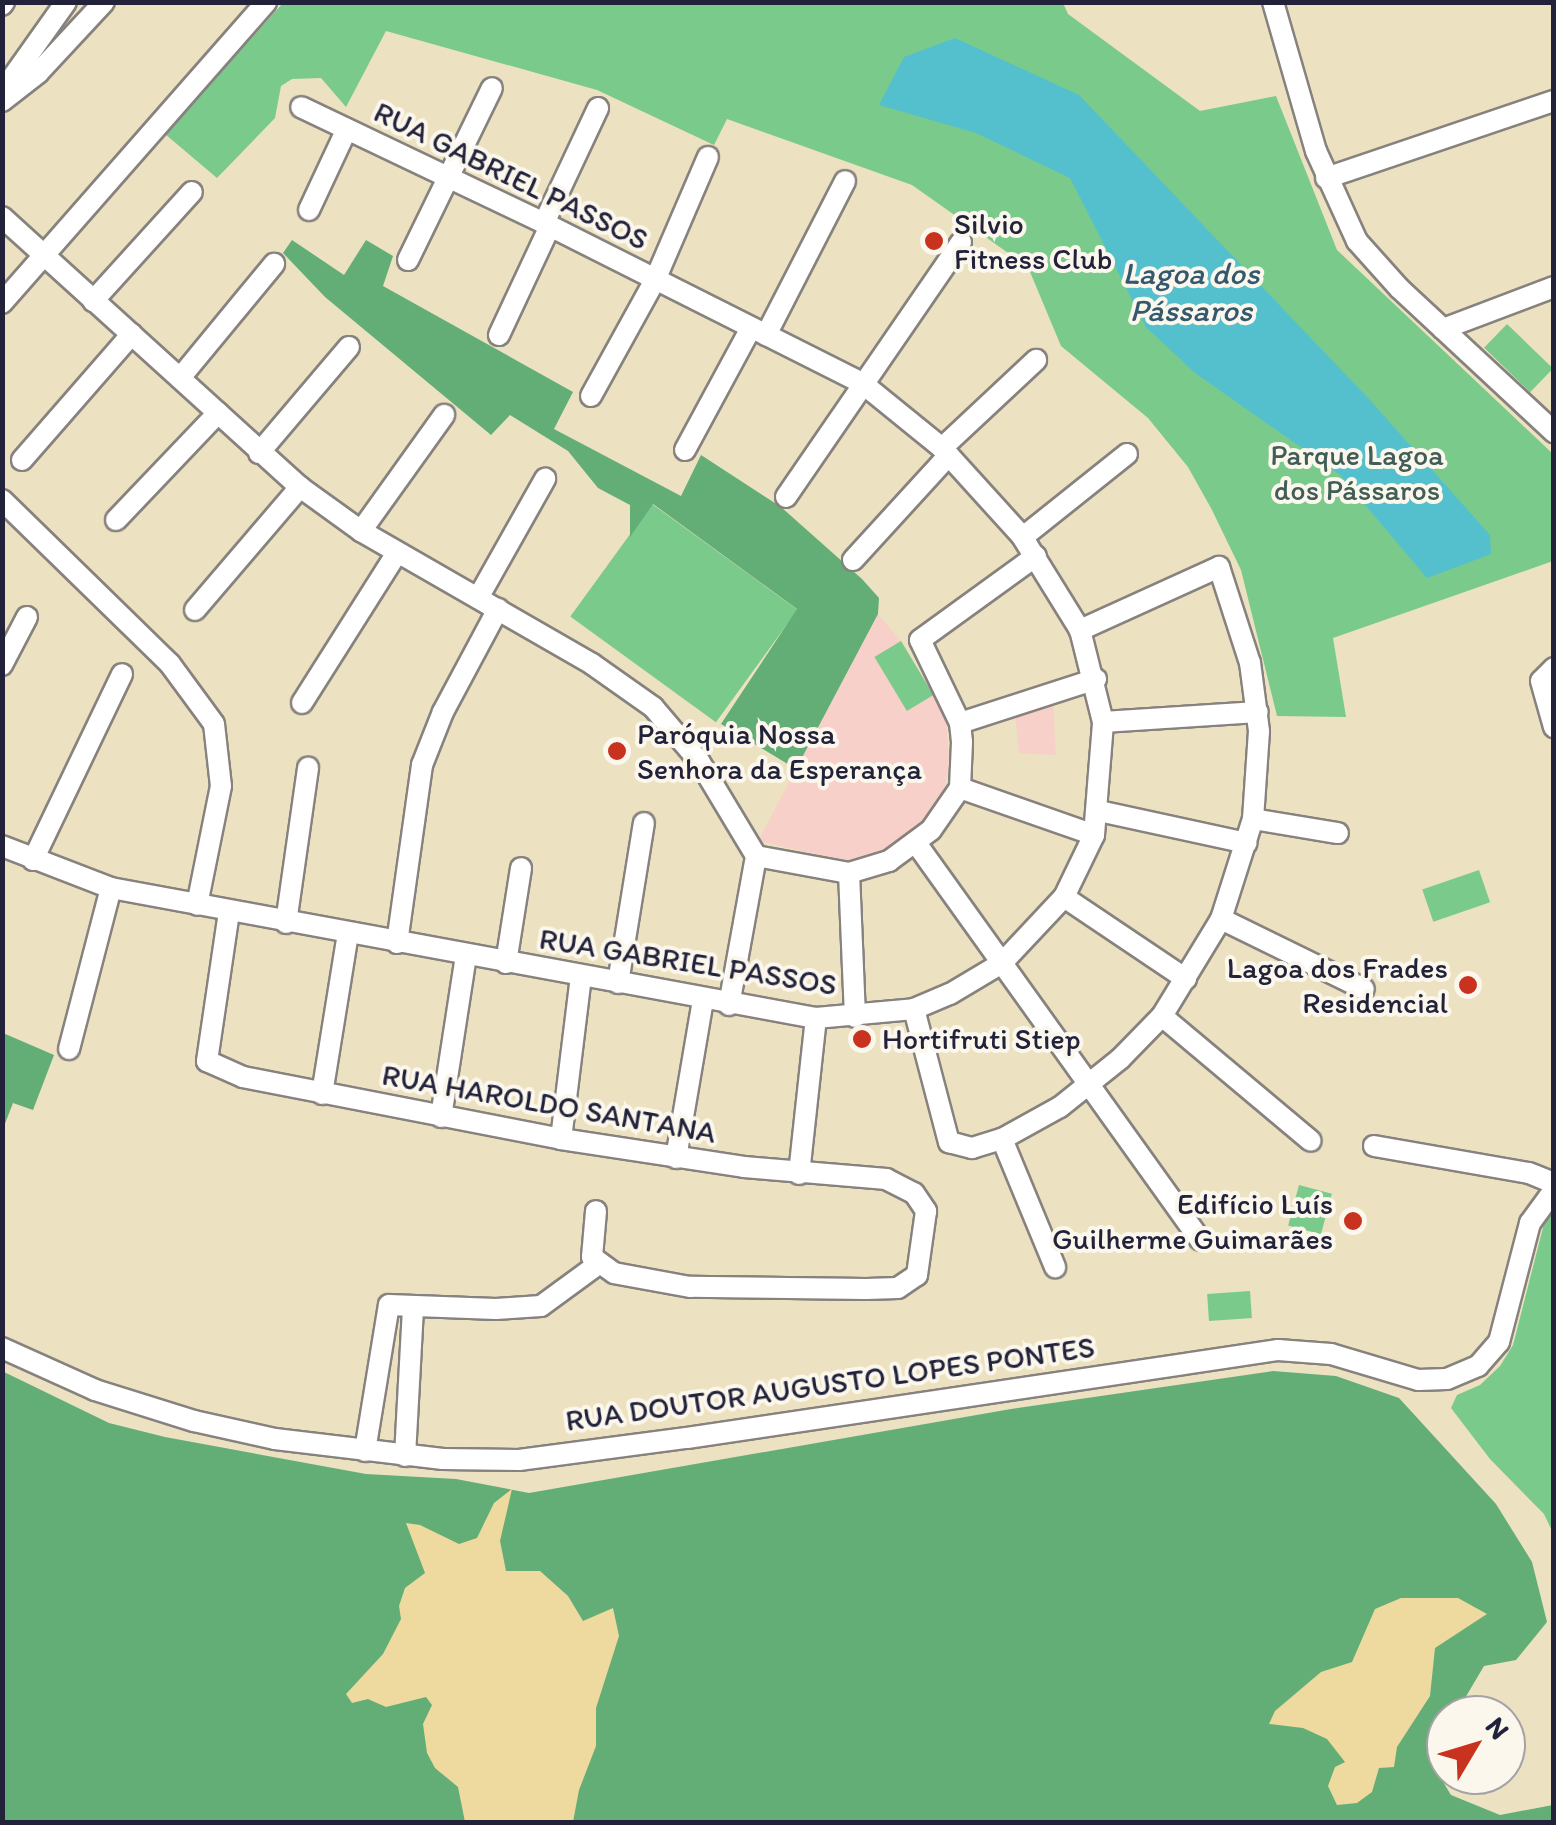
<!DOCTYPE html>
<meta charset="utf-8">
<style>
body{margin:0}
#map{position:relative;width:1556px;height:1825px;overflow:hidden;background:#ece1c0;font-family:Itim,sans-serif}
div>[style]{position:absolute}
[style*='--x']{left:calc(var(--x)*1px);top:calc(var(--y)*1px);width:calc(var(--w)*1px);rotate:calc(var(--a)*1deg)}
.built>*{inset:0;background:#f7d0c9}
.green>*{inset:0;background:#7aca8b;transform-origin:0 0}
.forest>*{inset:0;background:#63ae77}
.sand>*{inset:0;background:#eeda9e}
.water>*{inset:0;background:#54c0cd}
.roads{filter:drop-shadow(2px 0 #87827e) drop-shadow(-2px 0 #87827e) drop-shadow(0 2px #87827e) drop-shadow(0 -2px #87827e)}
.minor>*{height:20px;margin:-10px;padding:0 10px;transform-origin:10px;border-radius:10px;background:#fff}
.dots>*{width:28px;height:28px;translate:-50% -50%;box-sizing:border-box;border:5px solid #fbf7ec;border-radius:50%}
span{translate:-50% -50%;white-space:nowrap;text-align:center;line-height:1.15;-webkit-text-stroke:8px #fbf7ec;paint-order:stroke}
.street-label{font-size:30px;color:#22223b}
.poi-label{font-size:30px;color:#22223b}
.left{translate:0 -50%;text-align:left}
.right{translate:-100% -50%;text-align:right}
.park-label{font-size:30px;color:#415d57}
.water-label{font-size:32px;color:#34596e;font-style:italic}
.frame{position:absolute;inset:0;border:5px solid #22223b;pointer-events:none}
.north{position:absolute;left:1426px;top:1695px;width:100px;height:100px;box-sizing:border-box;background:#fbf7ec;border:2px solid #a4a2a5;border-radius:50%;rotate:52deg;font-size:28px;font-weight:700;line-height:40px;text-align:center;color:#22223b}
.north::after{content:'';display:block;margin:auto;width:35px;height:45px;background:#c8321e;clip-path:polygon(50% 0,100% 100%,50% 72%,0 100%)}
</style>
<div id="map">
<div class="built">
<i style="clip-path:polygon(878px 614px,901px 641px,946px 716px,949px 760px,944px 795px,920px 827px,890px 850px,847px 861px,758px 841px)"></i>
<i style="clip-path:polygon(1053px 701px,1056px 755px,1019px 753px,1015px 715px)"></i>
</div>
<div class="green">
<i style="clip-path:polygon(283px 3px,1063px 3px,1068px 14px,1200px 111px,1276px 96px,1337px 250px,1553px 454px,1553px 561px,1333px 638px,1346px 717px,1277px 716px,1241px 570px,1212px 510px,1188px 467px,1148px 418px,1061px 346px,1028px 267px,912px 185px,727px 119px,714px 145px,597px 90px,386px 31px,346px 107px,321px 78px,292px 79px,281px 86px,275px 118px,217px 178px,165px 134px)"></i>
<i style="left:1507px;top:324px;width:64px;height:33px;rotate:44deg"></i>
<i style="left:652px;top:504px;width:180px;height:139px;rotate:36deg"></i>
<i style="left:901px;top:641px;width:63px;height:31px;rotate:59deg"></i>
<i style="left:1479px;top:870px;width:34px;height:60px;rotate:71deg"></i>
<i style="left:1299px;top:1185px;width:34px;height:42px;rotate:15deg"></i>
<i style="clip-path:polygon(1553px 1207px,1553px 1533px,1544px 1514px,1490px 1459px,1451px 1408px,1457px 1395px,1480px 1385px,1500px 1366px,1513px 1345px,1547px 1212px)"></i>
<i style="left:1250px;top:1291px;width:27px;height:43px;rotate:86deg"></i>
</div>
<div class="forest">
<i style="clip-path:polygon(292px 240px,344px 275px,366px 240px,393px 256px,383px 286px,573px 392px,554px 429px,681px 496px,701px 455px,781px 507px,862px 579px,879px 598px,878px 614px,796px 769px,721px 724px,797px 609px,653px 504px,630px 537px,630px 505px,598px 488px,568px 451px,510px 415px,491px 435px,325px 297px,283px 253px)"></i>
<i style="clip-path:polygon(3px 1033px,54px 1055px,33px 1110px,13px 1103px,3px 1129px)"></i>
<i style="clip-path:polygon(2px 1371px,109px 1423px,165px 1437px,366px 1474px,456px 1479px,529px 1493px,1011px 1409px,1273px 1371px,1336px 1376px,1399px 1398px,1496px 1504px,1532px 1562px,1547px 1622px,1516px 1660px,1484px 1666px,1455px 1715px,1446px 1715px,1446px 1729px,1428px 1757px,1451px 1795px,1500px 1815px,1553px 1805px,1553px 1822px,3px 1822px)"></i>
</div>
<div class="sand">
<i style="clip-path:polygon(512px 1489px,500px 1541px,506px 1571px,540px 1571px,568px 1596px,583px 1621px,613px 1608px,619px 1636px,596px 1708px,596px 1746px,579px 1790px,573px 1822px,465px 1822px,458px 1787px,435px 1768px,427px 1753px,423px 1724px,432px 1705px,426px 1697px,386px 1707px,368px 1699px,352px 1703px,346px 1694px,383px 1654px,401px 1619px,399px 1606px,405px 1588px,425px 1573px,406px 1523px,420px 1525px,459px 1544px,477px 1538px,494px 1503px)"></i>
<i style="clip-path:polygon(1401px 1598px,1458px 1598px,1487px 1614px,1435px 1648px,1430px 1696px,1397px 1747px,1394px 1767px,1379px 1768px,1372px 1792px,1357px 1803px,1337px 1805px,1328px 1786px,1335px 1767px,1345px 1762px,1327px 1739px,1303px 1728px,1269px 1724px,1275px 1711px,1321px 1672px,1352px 1662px,1375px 1609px)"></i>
</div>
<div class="water">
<i style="clip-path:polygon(955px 38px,1079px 95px,1369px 399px,1490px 535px,1491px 554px,1427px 578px,1339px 474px,1195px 373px,1146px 327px,1070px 178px,976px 133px,879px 105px,904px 57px)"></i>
</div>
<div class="roads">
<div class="minor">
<i style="--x:1273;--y:2;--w:155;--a:73.9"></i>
<i style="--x:1316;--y:151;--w:99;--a:65.5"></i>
<i style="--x:1357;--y:241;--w:63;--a:48.2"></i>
<i style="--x:1399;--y:288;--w:212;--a:42.9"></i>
<i style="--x:2;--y:5;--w:4;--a:-56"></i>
<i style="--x:2;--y:92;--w:110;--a:-54.6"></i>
<i style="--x:2;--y:101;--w:46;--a:-37.9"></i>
<i style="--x:38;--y:73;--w:97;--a:-47.1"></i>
<i style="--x:1326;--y:178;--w:241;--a:-18.7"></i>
<i style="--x:309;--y:210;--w:89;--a:-64.9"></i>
<i style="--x:2;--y:217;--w:402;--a:42.2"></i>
<i style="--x:300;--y:487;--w:75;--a:35.8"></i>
<i style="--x:361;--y:531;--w:267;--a:29.9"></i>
<i style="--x:592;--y:664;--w:75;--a:35.2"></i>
<i style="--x:653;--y:707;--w:71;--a:49.6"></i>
<i style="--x:699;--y:761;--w:111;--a:59"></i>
<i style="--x:544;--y:223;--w:127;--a:-64.8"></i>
<i style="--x:408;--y:260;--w:191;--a:-64"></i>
<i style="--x:93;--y:301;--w:147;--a:-47.8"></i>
<i style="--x:2;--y:303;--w:400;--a:-48.7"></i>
<i style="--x:1443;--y:329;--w:119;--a:-20.7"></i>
<i style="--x:499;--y:335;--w:120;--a:-64.9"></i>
<i style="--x:766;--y:335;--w:173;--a:-62.8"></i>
<i style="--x:180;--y:378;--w:148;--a:-50.5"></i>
<i style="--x:591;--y:396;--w:132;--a:-61.1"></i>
<i style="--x:655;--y:280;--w:134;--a:-66.7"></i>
<i style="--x:942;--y:448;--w:129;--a:-43.1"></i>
<i style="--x:685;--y:450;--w:139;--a:-61.6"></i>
<i style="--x:259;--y:453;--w:139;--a:-49.7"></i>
<i style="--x:22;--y:460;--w:167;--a:-48.9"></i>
<i style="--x:786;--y:497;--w:309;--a:-55.5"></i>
<i style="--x:2;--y:500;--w:235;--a:44.3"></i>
<i style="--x:170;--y:664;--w:74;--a:53.7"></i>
<i style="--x:214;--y:724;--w:62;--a:83.6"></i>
<i style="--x:221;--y:786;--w:121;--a:101.4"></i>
<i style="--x:116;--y:520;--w:148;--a:-46.4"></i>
<i style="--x:361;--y:531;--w:143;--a:-54.4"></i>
<i style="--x:1023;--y:537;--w:133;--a:-38.6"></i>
<i style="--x:853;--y:560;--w:142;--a:-47.6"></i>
<i style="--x:478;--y:598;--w:137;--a:-60.6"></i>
<i style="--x:195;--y:610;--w:162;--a:-49.5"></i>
<i style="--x:2;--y:665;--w:54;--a:-62.5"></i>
<i style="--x:1554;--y:668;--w:18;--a:135"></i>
<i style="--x:1541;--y:681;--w:48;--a:74.2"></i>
<i style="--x:302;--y:703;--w:178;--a:-57.7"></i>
<i style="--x:1103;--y:722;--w:155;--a:-3.7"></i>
<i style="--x:960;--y:723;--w:143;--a:-17.9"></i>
<i style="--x:960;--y:788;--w:142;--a:19.3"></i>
<i style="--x:1099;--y:811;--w:151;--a:12.2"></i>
<i style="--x:1253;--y:819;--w:86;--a:9.4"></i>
<i style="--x:916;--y:843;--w:488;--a:54.4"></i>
<i style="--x:2;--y:846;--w:117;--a:21.1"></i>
<i style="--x:111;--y:888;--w:717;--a:10.45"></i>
<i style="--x:816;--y:1018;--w:98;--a:-5.2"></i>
<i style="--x:914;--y:1009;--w:39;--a:-23"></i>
<i style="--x:950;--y:994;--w:61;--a:-30.8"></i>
<i style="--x:1002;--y:963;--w:91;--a:-46.8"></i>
<i style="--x:1064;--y:897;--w:69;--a:-64.2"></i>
<i style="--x:1094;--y:835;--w:113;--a:-85.4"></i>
<i style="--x:1103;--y:722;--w:95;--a:-104"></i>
<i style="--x:1080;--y:630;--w:112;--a:-121.8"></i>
<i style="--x:1021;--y:535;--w:118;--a:-132.2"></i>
<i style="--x:942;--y:448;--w:103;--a:-140.9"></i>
<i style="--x:862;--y:383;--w:356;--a:-153.3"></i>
<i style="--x:544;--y:223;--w:269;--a:-154.5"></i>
<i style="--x:756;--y:856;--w:95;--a:10.4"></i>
<i style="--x:849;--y:873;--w:42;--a:-16.7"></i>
<i style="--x:889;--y:861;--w:52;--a:-36.4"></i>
<i style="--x:931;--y:830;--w:51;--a:-55.4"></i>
<i style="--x:960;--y:788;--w:46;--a:-87.5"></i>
<i style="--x:962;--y:742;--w:19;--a:-96"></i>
<i style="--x:960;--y:723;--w:92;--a:-115.7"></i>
<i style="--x:920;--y:640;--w:143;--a:-35.9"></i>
<i style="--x:33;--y:860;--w:206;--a:-64.4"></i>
<i style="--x:849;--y:873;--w:144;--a:87.6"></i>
<i style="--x:1064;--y:897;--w:147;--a:33.9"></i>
<i style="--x:229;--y:912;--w:151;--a:98.4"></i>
<i style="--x:207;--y:1061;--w:39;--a:24"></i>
<i style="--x:243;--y:1077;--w:324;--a:11"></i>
<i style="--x:561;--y:1139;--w:185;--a:8.7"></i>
<i style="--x:744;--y:1167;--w:143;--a:4.8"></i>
<i style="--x:886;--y:1179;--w:31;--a:27"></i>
<i style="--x:914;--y:1193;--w:22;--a:56"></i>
<i style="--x:926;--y:1211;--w:65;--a:98"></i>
<i style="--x:917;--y:1275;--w:23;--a:146"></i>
<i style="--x:898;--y:1288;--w:32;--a:178"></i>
<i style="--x:866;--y:1289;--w:176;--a:-179.3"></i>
<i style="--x:690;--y:1287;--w:77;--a:-169.6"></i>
<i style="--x:614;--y:1273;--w:27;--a:-144"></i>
<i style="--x:592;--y:1257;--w:46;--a:-85"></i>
<i style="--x:1221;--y:919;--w:159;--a:26.1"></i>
<i style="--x:286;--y:923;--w:157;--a:-81.9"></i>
<i style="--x:397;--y:943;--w:180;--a:-82"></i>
<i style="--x:422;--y:765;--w:57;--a:-68.4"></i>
<i style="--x:443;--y:712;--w:117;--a:-61.9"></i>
<i style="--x:506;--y:963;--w:96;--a:-81"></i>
<i style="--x:618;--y:983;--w:162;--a:-80.8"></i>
<i style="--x:729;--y:1005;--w:151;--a:-79.7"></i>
<i style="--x:914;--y:1009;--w:138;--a:75.3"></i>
<i style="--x:949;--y:1142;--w:24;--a:15"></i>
<i style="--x:972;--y:1148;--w:31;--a:-17"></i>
<i style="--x:1002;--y:1139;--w:66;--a:-28.9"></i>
<i style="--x:1060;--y:1107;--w:77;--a:-38.7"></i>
<i style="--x:1120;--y:1059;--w:60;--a:-45.7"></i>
<i style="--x:1162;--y:1016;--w:114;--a:-58.7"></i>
<i style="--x:1221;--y:919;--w:105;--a:-72.3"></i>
<i style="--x:1253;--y:819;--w:88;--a:-86.1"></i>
<i style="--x:1259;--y:731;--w:69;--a:-97.5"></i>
<i style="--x:1250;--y:663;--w:101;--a:-107.9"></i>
<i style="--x:1219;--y:567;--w:153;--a:155.6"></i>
<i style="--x:1162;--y:1016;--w:194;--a:40"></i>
<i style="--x:69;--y:1049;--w:166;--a:-75.4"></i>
<i style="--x:322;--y:1094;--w:162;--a:-80.8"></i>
<i style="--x:441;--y:1117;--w:164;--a:-81.2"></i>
<i style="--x:561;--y:1139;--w:163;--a:-83"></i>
<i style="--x:1002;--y:1139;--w:139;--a:67.5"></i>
<i style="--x:1374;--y:1146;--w:157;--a:9.9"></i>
<i style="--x:1529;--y:1173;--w:27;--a:22"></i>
<i style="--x:676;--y:1158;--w:160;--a:-80.3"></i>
<i style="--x:799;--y:1174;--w:157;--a:-83.8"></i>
<i style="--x:2;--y:1348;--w:102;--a:24.3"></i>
<i style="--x:95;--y:1390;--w:104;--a:17.4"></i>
<i style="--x:194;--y:1421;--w:83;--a:12.5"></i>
<i style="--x:275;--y:1439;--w:169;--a:6.8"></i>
<i style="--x:443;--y:1459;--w:76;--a:0.8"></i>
<i style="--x:519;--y:1460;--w:169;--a:-7.5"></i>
<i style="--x:687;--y:1438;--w:598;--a:-8.47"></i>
<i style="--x:1278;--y:1350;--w:53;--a:4.3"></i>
<i style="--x:1331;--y:1354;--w:91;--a:16.6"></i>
<i style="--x:1418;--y:1380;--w:29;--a:-2"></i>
<i style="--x:1447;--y:1379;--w:34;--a:-23"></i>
<i style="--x:1478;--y:1366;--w:32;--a:-49"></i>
<i style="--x:1499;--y:1342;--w:123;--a:-75.4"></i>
<i style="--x:1530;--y:1223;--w:41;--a:-54"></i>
<i style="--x:365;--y:1451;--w:148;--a:-80.7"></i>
<i style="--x:389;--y:1305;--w:107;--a:2.1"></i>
<i style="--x:496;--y:1309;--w:45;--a:-3.8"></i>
<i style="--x:541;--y:1306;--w:69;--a:-36.2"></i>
<i style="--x:405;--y:1456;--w:149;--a:-86.9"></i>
</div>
</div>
<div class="dots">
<i style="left:934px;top:241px;background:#c8321e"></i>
<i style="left:617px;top:751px;background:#c8321e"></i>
<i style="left:1468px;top:985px;background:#c8321e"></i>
<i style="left:862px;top:1039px;background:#c8321e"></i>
<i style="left:1353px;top:1221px;background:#c8321e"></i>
</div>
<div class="street-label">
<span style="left:511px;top:176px;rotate:26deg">RUA GABRIEL PASSOS</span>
<span style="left:688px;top:962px;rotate:9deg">RUA GABRIEL PASSOS</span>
<span style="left:549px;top:1104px;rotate:10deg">RUA HAROLDO SANTANA</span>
<span style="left:830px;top:1384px;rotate:-8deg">RUA DOUTOR AUGUSTO LOPES PONTES</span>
</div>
<div class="poi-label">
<span class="left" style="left:954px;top:241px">Silvio<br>Fitness Club</span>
<span class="left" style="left:637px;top:751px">Paróquia Nossa<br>Senhora da Esperança</span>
<span class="right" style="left:1448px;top:985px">Lagoa dos Frades<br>Residencial</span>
<span class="left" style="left:882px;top:1039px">Hortifruti Stiep</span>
<span class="right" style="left:1333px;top:1221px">Edifício Luís<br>Guilherme Guimarães</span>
</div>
<div class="park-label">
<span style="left:1357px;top:472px">Parque Lagoa<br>dos Pássaros</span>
</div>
<div class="water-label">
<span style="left:1191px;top:292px">Lagoa dos<br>Pássaros</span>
</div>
<div class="frame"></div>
<div class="north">N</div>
</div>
